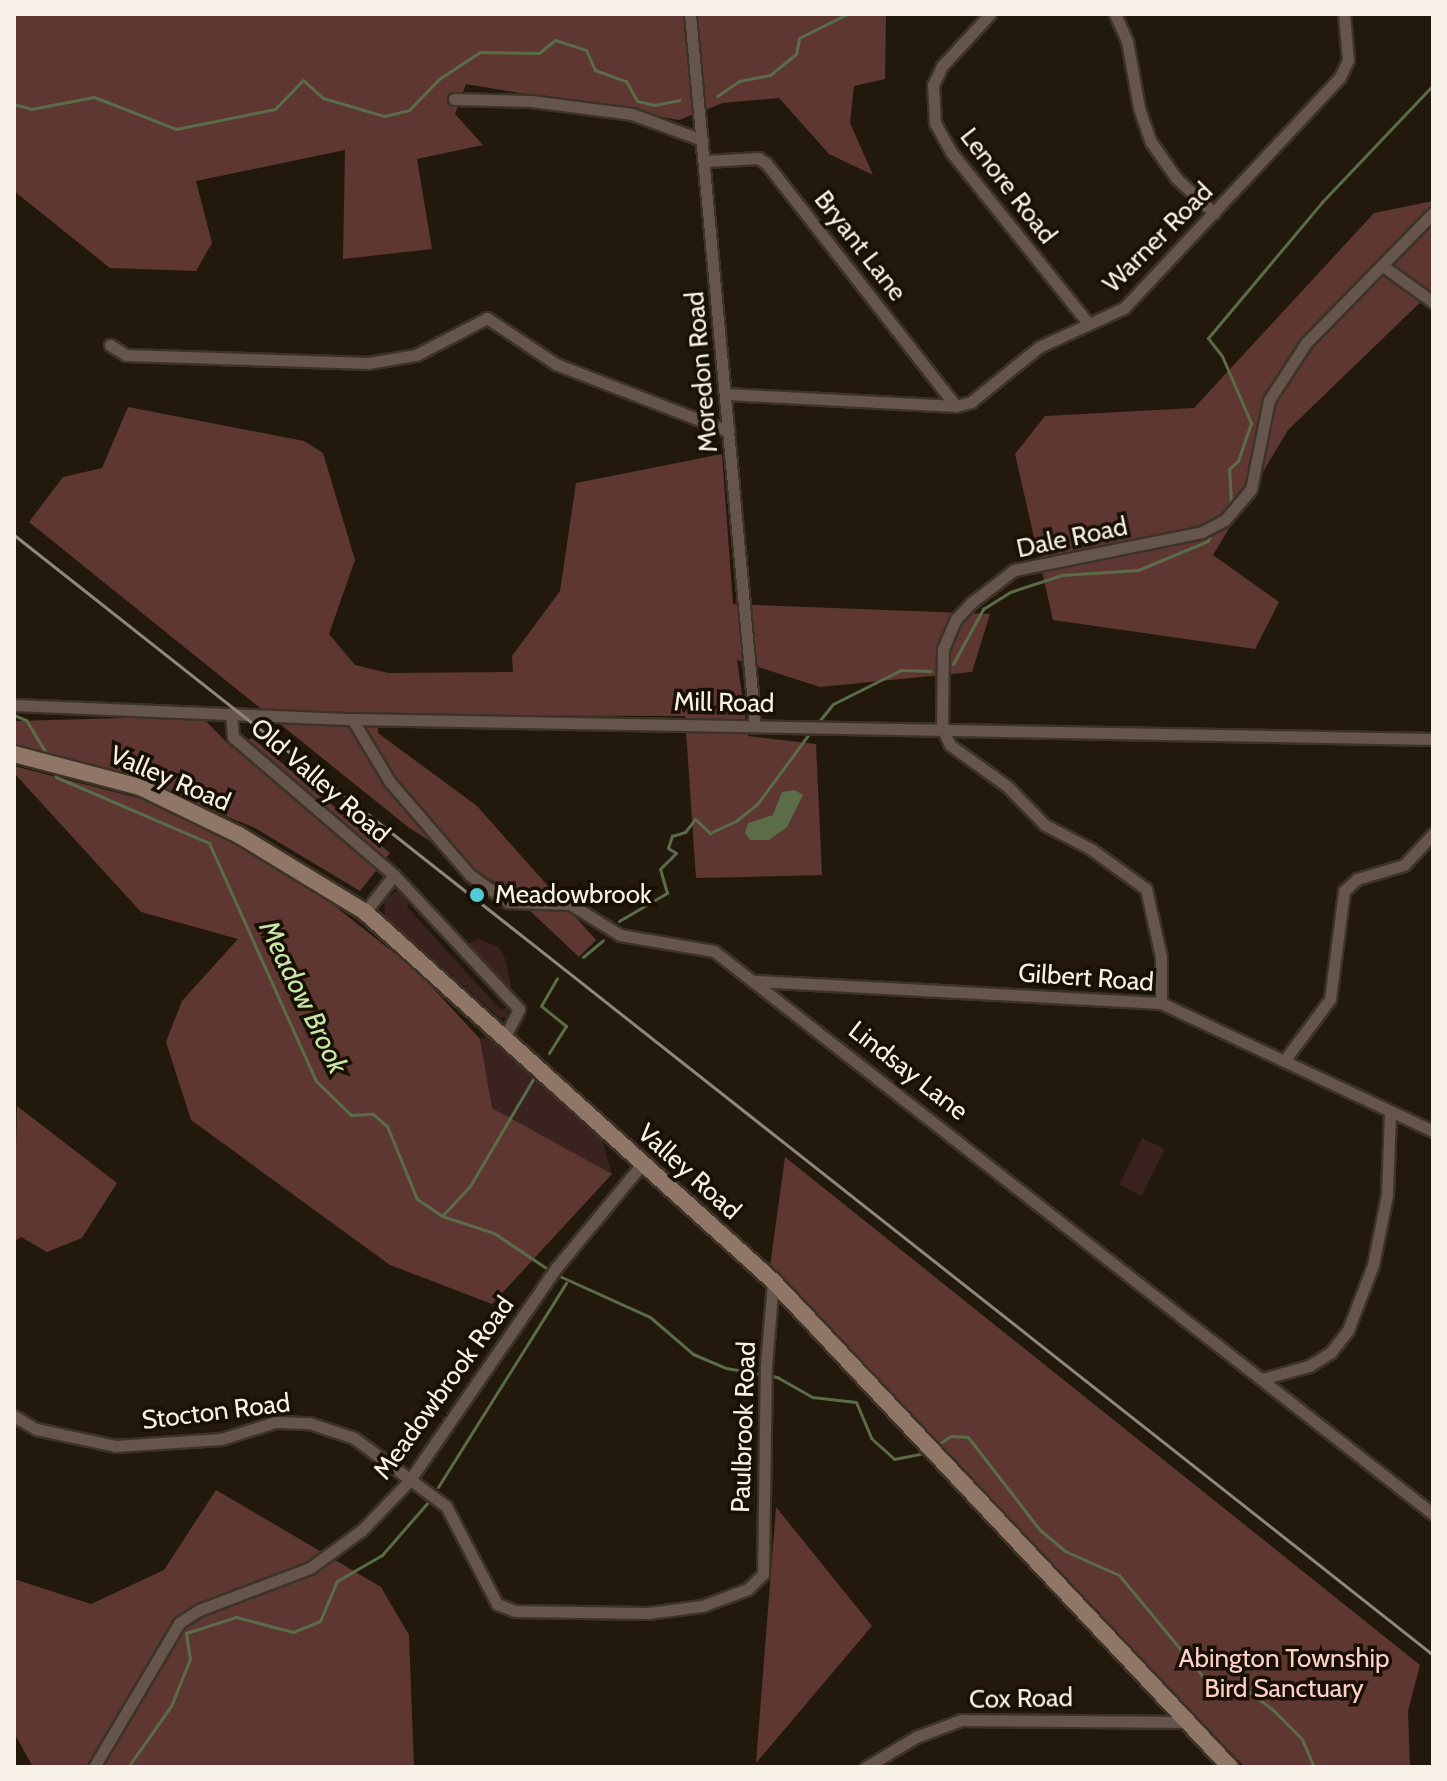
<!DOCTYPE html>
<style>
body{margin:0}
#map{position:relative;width:1447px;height:1781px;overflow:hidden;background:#22190c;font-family:Cabin,sans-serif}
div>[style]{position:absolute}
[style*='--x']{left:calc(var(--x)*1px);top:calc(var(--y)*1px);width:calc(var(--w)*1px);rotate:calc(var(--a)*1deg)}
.green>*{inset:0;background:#3a221f;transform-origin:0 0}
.forest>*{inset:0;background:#5e3732}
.water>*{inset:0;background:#5b6c48}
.stream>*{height:3px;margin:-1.5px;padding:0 1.5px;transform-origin:1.5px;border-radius:1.5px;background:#5b6c48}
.roads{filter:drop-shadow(2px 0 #3c3326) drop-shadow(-2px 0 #3c3326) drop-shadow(0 2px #3c3326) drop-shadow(0 -2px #3c3326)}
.minor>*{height:11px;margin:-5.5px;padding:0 5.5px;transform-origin:5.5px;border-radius:5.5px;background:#65554c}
.secondary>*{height:16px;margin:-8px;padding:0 8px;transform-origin:8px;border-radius:8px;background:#8f7667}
.rail>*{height:3px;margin:-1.5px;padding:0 1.5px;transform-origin:1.5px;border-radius:1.5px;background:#8f877c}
.dots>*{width:22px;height:22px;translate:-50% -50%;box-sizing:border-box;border:4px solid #191004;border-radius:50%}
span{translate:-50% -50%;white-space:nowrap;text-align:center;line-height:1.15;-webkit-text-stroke:7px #191004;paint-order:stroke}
.street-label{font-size:26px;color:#f7f1e8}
.poi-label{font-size:26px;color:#f7f1e8}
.left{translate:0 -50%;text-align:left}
.park-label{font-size:26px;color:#fed0ca}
.water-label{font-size:28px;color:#c9e6a9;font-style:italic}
.frame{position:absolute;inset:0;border:16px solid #f7f1e8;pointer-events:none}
</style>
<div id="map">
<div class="green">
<i style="clip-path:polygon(397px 891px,410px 899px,407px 907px,500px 1009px,508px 1008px,507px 1017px,500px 1018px,385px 916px,384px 900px)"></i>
<i style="clip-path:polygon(478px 938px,499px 948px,505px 958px,513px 995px,468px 944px)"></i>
<i style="clip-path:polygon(488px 1036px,603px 1142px,612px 1174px,491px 1108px,480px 1039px)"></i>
<i style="left:1142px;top:1138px;width:25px;height:52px;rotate:26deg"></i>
</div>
<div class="forest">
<i style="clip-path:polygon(14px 14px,886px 14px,885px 79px,854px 86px,850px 123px,873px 175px,829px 154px,779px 98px,723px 103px,679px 120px,466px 84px,455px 114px,483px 145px,417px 159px,432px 249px,343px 259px,345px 150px,196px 181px,212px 243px,196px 271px,110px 268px,14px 191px)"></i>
<i style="clip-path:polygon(1433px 201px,1433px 290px,1288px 430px,1213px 555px,1279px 602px,1255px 649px,1053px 620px,1015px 454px,1045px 416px,1194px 408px,1374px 213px)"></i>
<i style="clip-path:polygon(128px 407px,304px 441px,323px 453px,355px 560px,329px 634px,355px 665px,388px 673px,513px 672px,512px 656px,560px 591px,576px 483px,722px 454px,733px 604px,990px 614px,972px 672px,820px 687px,737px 660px,748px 736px,816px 744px,822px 875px,696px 878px,685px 716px,379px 715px,378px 733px,477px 806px,596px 940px,579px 957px,509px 891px,408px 827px,29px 522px,63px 477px,102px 468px)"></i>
<i style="clip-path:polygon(201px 716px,232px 748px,252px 738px,390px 853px,360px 891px,255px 828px,136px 779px,14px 753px,14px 721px)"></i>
<i style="clip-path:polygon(14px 766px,157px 803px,246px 845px,302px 880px,418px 972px,480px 1039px,492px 1108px,612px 1174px,492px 1304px,390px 1265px,191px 1120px,166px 1042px,182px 1001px,238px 939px,141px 912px,14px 773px)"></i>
<i style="clip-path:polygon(17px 1106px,117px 1183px,82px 1238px,47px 1252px,21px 1237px,14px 1241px)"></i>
<i style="clip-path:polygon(785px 1157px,1420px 1665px,1408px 1711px,1410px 1767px,1245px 1767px,770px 1266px)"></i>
<i style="clip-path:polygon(216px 1490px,381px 1587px,409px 1635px,414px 1767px,33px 1767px,14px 1733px,14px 1579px,91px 1604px,164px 1570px)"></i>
<i style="clip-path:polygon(776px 1507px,872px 1626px,756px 1763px)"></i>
</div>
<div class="water">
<i style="clip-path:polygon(795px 790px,803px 795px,787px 827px,769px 840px,750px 840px,745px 833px,748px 823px,773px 815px,782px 792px)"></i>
</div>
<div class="stream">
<i style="--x:717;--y:96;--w:27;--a:-34"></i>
<i style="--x:739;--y:81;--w:32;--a:-11"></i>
<i style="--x:770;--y:75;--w:33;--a:-39"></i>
<i style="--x:796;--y:54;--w:16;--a:-79"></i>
<i style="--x:799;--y:38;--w:54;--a:-26.6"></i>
<i style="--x:14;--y:104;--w:18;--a:16"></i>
<i style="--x:31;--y:109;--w:64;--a:-10.8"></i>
<i style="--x:94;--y:97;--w:88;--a:21.3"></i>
<i style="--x:176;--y:129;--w:101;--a:-11.4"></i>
<i style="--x:275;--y:109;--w:40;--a:-46"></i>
<i style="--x:303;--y:80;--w:27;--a:42"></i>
<i style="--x:323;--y:98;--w:64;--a:16.4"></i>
<i style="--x:384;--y:116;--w:26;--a:-13"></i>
<i style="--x:409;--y:110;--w:43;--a:-45.9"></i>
<i style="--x:439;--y:79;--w:49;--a:-33.4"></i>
<i style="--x:480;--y:52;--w:59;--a:1"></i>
<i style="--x:539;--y:53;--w:21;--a:-39"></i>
<i style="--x:555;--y:40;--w:33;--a:18"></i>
<i style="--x:586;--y:50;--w:22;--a:66"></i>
<i style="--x:595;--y:70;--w:33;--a:20"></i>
<i style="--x:626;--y:81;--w:23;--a:61"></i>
<i style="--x:637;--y:101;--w:17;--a:13"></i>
<i style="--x:654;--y:105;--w:26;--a:-11"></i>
<i style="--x:1214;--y:523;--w:25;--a:-48"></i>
<i style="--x:1231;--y:504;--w:35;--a:-93"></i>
<i style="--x:1229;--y:469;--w:12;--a:-42"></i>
<i style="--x:1238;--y:461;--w:40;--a:-71.1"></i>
<i style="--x:1251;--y:423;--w:73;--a:-113.4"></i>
<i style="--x:1222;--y:356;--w:23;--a:-128"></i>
<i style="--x:1208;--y:338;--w:177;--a:-50"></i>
<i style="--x:1322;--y:202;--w:161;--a:-46.5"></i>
<i style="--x:953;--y:664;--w:63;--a:-61.4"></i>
<i style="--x:983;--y:609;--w:32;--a:-32"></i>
<i style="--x:1010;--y:592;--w:55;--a:-18.1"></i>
<i style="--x:1062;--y:575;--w:76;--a:-3.8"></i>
<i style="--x:1138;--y:570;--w:76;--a:-22.5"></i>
<i style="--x:1208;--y:541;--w:12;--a:-70"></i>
<i style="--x:14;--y:715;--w:13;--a:23"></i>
<i style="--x:26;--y:720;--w:42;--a:58.6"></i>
<i style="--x:816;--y:725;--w:27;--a:-51"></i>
<i style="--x:833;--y:704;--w:76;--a:-26.6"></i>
<i style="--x:901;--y:670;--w:30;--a:2"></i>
<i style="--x:54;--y:771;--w:6;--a:72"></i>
<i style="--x:56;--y:777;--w:167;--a:23.3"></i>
<i style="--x:209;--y:843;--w:261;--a:65.8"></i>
<i style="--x:316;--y:1081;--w:49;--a:44.2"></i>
<i style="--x:351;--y:1115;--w:22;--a:-3"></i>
<i style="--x:373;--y:1114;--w:18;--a:41"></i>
<i style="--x:387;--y:1126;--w:79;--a:67.7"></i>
<i style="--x:417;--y:1199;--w:30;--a:34"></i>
<i style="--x:442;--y:1216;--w:55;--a:18.1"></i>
<i style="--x:494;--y:1233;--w:66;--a:33.9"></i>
<i style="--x:619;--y:921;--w:56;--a:-30.3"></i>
<i style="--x:667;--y:893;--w:25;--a:-106"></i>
<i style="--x:660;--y:869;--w:23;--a:-45"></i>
<i style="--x:676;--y:853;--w:9;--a:-148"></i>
<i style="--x:668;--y:848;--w:13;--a:-72"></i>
<i style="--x:672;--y:836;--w:14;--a:-17"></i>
<i style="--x:685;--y:832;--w:16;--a:-52"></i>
<i style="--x:695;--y:819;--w:21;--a:43"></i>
<i style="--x:710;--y:833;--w:29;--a:-25"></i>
<i style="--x:736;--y:821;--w:28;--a:-39"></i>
<i style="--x:758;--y:803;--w:89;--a:-53.6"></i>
<i style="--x:583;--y:957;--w:26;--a:-40"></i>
<i style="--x:549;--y:1053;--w:32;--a:-58"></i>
<i style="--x:566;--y:1026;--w:32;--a:-141"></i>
<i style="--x:541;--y:1006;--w:32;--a:-60"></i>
<i style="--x:442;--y:1216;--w:41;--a:-47"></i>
<i style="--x:470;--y:1186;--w:124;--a:-59.5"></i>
<i style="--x:555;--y:1274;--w:104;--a:24.4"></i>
<i style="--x:650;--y:1317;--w:57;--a:40.7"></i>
<i style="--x:693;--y:1354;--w:36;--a:23"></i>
<i style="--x:726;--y:1368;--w:52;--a:10"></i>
<i style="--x:777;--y:1377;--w:40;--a:29.7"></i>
<i style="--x:812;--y:1397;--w:44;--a:6.5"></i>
<i style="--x:856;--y:1402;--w:39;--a:67"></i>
<i style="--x:871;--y:1438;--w:31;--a:42"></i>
<i style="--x:894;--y:1459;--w:32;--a:-11"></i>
<i style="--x:934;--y:1447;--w:20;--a:-33"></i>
<i style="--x:951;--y:1436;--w:17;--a:3"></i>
<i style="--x:968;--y:1437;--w:118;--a:52.3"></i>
<i style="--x:1040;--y:1530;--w:33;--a:40"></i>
<i style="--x:1065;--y:1551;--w:59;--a:24"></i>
<i style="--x:1119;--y:1575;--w:149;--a:50.4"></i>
<i style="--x:1214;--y:1690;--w:30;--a:-4"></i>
<i style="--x:1244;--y:1688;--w:35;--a:37"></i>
<i style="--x:1272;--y:1709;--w:42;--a:45"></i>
<i style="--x:1302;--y:1739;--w:30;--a:67"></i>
<i style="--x:438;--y:1487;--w:241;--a:-57.9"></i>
<i style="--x:128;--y:1767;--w:75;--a:-54.8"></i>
<i style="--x:171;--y:1706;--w:51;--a:-68"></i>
<i style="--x:190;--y:1659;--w:26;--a:-99"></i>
<i style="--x:186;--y:1633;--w:52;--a:-17.7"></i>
<i style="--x:236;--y:1617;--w:59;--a:14.7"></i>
<i style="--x:293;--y:1632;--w:29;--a:-22"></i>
<i style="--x:320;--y:1621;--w:43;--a:-67"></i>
<i style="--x:337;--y:1581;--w:52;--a:-30"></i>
<i style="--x:382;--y:1555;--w:70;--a:-49"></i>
</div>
<div class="roads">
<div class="minor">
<i style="--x:690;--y:14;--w:715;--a:84.78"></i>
<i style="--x:990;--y:14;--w:71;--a:132.7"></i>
<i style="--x:942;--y:66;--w:21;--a:115"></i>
<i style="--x:933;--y:85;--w:38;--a:87"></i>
<i style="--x:935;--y:123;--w:33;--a:61"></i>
<i style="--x:951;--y:152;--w:219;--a:51.3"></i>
<i style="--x:1115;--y:14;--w:30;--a:66"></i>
<i style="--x:1127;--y:41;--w:68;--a:79.8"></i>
<i style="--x:1139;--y:108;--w:36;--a:71"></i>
<i style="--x:1151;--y:142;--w:44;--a:55.2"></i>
<i style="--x:1176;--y:178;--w:52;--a:42.6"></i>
<i style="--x:454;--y:99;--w:77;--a:1.5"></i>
<i style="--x:531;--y:101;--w:102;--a:7.3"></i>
<i style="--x:632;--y:114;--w:75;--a:20.4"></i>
<i style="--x:706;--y:161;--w:52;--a:-3.3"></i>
<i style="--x:758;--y:158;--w:9;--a:32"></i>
<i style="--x:766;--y:163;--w:308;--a:52"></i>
<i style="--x:1383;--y:266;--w:62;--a:35.8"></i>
<i style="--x:110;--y:345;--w:19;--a:32"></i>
<i style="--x:126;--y:355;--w:242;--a:1.9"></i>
<i style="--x:368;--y:363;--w:49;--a:-9.5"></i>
<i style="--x:416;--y:355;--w:80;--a:-27.5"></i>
<i style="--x:487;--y:318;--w:83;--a:33.7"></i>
<i style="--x:556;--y:364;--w:185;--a:21.3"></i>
<i style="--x:726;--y:394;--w:230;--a:3"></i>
<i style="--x:956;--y:406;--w:16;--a:-15"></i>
<i style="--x:971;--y:402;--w:87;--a:-39"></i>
<i style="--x:1039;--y:347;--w:94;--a:-24.6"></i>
<i style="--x:1124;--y:308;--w:316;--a:-46.9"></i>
<i style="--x:1340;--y:77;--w:19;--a:-65"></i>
<i style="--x:1348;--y:60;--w:46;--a:-95"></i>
<i style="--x:14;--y:705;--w:338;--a:2.4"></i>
<i style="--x:352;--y:719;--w:1081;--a:1.06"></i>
<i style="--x:231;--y:714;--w:23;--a:85"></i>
<i style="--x:233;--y:737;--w:212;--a:40.6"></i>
<i style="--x:394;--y:875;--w:183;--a:47"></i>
<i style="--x:519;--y:1009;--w:28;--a:117"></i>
<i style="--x:352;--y:719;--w:74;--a:58.9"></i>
<i style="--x:390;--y:782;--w:123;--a:49.3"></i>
<i style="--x:470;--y:875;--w:47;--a:35.4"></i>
<i style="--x:508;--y:902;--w:62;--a:1.8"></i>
<i style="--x:570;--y:904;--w:59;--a:31.8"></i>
<i style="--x:620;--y:935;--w:95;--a:9.7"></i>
<i style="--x:714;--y:951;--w:913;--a:38.06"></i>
<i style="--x:365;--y:912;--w:47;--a:-51.9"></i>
<i style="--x:756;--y:981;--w:406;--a:3.1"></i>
<i style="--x:1161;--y:1003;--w:301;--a:25.2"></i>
<i style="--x:1161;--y:1003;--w:46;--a:-90"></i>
<i style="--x:1161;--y:957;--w:70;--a:-102.4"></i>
<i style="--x:1146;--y:889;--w:68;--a:-144"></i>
<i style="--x:1091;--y:849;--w:52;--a:-152.4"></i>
<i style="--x:1045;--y:825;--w:54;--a:-134.3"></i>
<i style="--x:1007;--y:786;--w:70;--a:-144.3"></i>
<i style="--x:950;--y:745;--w:19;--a:-115"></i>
<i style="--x:942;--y:728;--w:79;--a:-89.3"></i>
<i style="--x:943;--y:649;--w:33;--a:-67"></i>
<i style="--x:956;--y:619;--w:22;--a:-47"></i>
<i style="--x:971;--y:603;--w:54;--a:-37.5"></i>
<i style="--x:1014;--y:570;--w:192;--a:-11.4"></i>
<i style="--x:1202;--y:532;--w:26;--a:-28"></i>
<i style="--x:1225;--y:520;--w:40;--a:-50"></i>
<i style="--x:1251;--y:489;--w:91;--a:-78.6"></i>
<i style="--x:1269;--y:400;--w:68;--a:-57"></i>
<i style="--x:1306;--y:343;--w:182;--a:-45.7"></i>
<i style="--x:1284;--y:1061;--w:77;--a:-53.4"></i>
<i style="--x:1330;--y:999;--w:109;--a:-82.6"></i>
<i style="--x:1344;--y:891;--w:18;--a:-43"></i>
<i style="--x:1357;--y:879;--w:49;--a:-16.6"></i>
<i style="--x:1404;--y:865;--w:42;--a:-46.9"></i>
<i style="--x:1262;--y:1379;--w:49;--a:-15.5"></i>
<i style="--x:1309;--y:1366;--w:26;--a:-32"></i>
<i style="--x:1331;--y:1352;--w:28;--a:-52"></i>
<i style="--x:1348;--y:1330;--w:70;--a:-69"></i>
<i style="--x:1373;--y:1265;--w:71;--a:-78.7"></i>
<i style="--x:1387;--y:1195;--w:83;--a:-87.9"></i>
<i style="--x:14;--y:1416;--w:26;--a:31"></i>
<i style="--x:36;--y:1429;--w:81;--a:12.1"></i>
<i style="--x:115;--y:1446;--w:106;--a:-3.8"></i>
<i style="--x:221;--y:1439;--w:58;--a:-17.2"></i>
<i style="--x:276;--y:1422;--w:33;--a:2"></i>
<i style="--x:309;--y:1423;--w:47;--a:18.4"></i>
<i style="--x:354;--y:1438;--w:114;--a:36.5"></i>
<i style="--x:446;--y:1506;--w:110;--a:62.5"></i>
<i style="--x:497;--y:1604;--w:19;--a:21"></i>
<i style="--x:515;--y:1611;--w:133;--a:0.9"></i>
<i style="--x:648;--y:1613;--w:54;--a:-7.4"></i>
<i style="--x:702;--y:1606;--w:49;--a:-20.3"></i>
<i style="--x:748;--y:1589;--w:21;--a:-45"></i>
<i style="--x:763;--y:1574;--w:209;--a:-89.2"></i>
<i style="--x:766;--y:1365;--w:84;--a:-85.2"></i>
<i style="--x:94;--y:1767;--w:167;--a:-59.4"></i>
<i style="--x:179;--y:1623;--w:24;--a:-33"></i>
<i style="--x:199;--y:1610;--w:119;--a:-20.7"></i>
<i style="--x:310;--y:1568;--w:64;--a:-36.2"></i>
<i style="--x:362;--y:1530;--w:68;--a:-46.2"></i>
<i style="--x:409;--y:1481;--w:259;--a:-55.4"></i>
<i style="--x:556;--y:1268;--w:135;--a:-50.4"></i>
<i style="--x:866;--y:1767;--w:58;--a:-31"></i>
<i style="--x:916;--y:1737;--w:48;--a:-20.7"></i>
<i style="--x:961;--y:1720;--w:227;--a:0.5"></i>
</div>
<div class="secondary">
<i style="--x:14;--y:754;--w:130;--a:14.7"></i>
<i style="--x:140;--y:787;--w:110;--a:25.9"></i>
<i style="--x:239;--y:835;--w:148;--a:31.4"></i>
<i style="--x:365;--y:912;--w:550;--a:42.13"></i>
<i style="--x:773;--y:1281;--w:667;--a:46.76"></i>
</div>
</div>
<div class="rail">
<i style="--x:14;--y:535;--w:1808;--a:38.28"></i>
</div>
<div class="dots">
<i style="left:477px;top:895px;background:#52cbd8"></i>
</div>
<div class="street-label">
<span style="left:1008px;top:186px;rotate:52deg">Lenore Road</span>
<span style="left:1158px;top:238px;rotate:-45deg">Warner Road</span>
<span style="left:860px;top:246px;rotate:52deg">Bryant Lane</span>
<span style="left:702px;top:372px;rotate:-95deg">Moredon Road</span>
<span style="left:1072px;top:538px;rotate:-12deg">Dale Road</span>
<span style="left:724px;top:703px;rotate:1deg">Mill Road</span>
<span style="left:170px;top:779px;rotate:23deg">Valley Road</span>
<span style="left:320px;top:781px;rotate:41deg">Old Valley Road</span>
<span style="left:1086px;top:978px;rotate:4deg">Gilbert Road</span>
<span style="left:908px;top:1071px;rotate:38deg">Lindsay Lane</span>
<span style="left:689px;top:1172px;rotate:42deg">Valley Road</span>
<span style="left:444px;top:1388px;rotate:-54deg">Meadowbrook Road</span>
<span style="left:216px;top:1412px;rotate:-7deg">Stocton Road</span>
<span style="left:744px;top:1427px;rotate:-88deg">Paulbrook Road</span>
<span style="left:1021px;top:1699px;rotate:-1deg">Cox Road</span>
</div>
<div class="poi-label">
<span class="left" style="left:495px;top:895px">Meadowbrook</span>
</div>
<div class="park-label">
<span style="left:1284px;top:1674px">Abington Township<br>Bird Sanctuary</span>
</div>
<div class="water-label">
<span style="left:304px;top:997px;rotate:64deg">Meadow Brook</span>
</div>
<div class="frame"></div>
</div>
